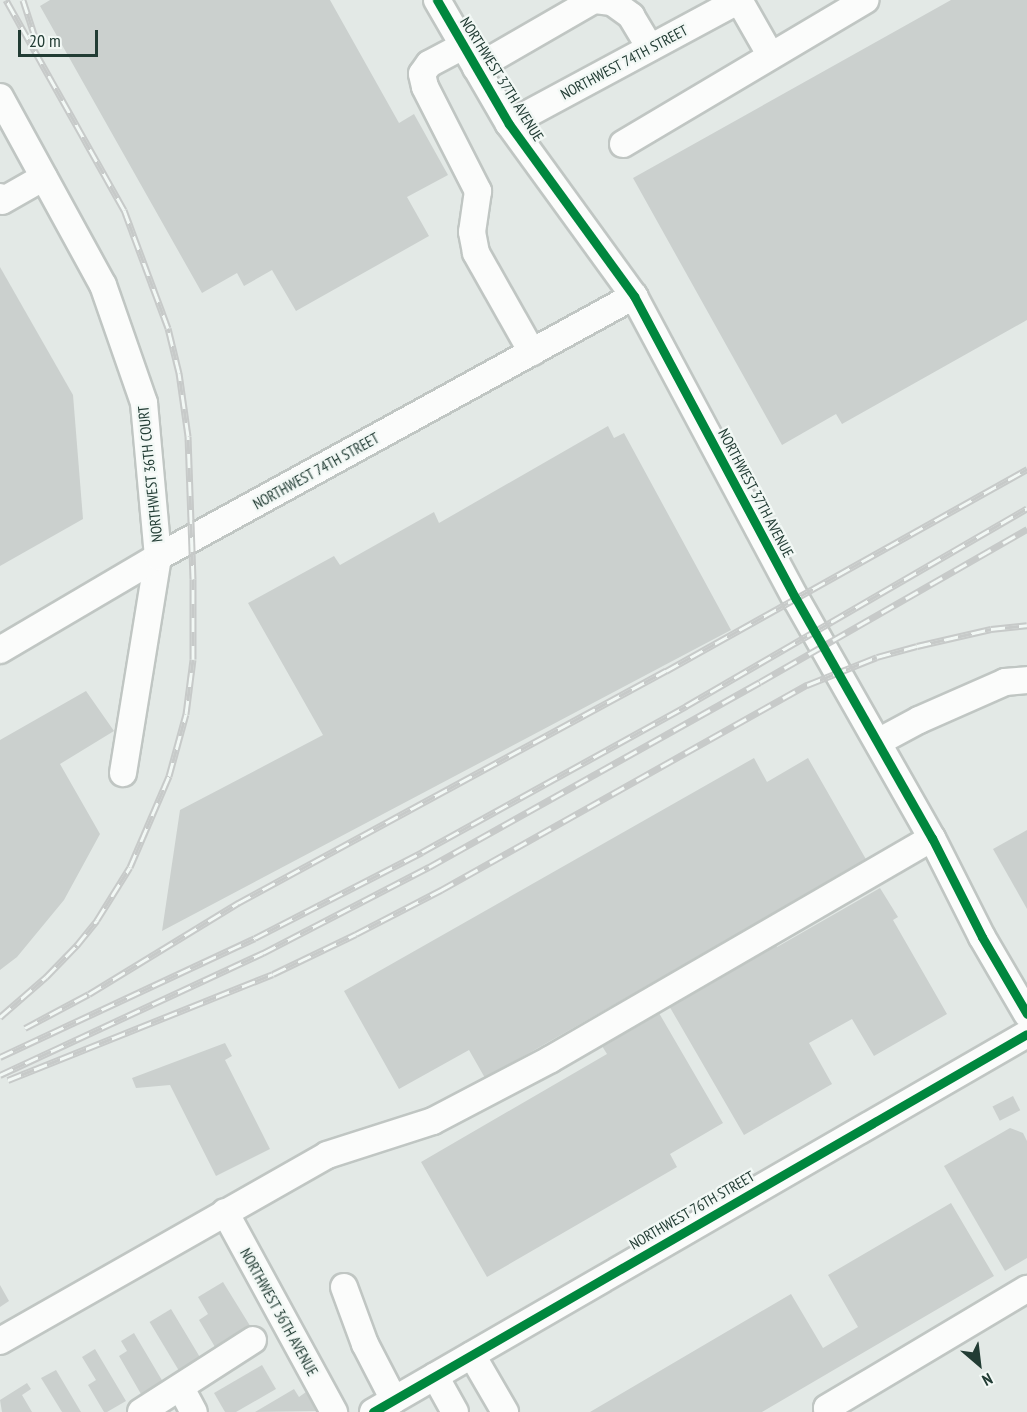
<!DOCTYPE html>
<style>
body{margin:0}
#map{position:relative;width:1027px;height:1412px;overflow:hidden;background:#e3e9e6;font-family:"PT Sans Narrow",sans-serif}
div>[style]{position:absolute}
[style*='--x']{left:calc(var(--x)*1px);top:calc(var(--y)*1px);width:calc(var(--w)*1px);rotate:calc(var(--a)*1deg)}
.building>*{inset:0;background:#cbd0ce;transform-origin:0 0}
.roads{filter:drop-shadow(2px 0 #c0c6c3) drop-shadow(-2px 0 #c0c6c3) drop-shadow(0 2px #c0c6c3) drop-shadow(0 -2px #c0c6c3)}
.minor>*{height:26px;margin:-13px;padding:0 13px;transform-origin:13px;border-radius:13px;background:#fbfcfb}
.rail>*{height:7px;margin-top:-3.5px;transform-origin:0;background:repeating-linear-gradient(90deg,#f2f8f5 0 14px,#c7cac9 0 28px);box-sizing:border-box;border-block:2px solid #c7cac9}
.cycleway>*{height:9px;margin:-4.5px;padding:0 4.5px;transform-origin:4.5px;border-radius:4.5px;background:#00873e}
span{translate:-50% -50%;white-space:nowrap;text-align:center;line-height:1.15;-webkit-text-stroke:4.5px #f2f8f5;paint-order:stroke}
.street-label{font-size:15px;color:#223c34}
.north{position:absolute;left:949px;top:1334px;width:60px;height:60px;-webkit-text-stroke:4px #f2f8f5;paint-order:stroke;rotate:152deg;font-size:16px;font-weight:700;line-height:24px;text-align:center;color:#223c34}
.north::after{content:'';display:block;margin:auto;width:21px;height:27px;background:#223c34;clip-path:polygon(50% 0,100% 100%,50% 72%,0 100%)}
.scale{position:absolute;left:18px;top:30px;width:80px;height:27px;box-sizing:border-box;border:3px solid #223c34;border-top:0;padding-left:8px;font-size:18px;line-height:21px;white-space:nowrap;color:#223c34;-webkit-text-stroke:4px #f2f8f5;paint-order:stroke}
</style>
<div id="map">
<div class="building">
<i style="clip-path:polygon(50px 0,330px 0,399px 123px,414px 114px,448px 175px,407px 197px,429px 236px,296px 311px,272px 270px,244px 286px,237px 273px,202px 293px,40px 6px)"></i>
<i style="clip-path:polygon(951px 0,1027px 0,1027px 320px,842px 424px,836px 414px,782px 445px,633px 178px)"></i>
<i style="clip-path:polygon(0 267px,73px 395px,83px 519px,0 566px)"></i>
<i style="clip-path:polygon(608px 426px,614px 438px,624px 433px,731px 630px,162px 931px,180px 810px,323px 735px,248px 603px,334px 556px,340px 565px,434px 512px,439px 523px)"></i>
<i style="clip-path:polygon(86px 691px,114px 731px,60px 764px,100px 834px,64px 900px,17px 957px,0 970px,0 740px)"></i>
<i style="clip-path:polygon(754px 758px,767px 782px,808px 758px,867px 861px,485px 1078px,469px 1050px,399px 1089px,344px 991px)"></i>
<i style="clip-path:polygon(1027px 830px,1027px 909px,993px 849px)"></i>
<i style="clip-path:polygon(880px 888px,898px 917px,893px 920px,947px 1014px,874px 1056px,852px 1019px,809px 1043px,832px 1084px,744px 1135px,668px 1004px,775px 942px,777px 947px)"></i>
<i style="clip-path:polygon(659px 1013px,723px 1123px,670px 1154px,677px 1167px,487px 1277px,421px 1162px,607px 1054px,602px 1046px)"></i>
<i style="clip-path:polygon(225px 1043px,232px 1056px,225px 1060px,270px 1149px,216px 1176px,170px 1085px,136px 1088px,132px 1078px)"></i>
<i style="left:1013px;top:1096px;width:16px;height:23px;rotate:63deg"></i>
<i style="clip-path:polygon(1010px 1128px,1023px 1133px,1027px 1141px,1027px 1258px,1005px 1271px,944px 1166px)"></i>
<i style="clip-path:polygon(951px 1203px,994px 1276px,762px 1412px,590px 1412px,791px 1294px,823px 1348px,858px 1327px,828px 1275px)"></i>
<i style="clip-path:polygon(223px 1282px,252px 1329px,227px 1344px,224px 1341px,215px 1347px,199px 1320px,208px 1314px,198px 1297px)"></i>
<i style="clip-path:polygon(0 1285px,9px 1301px,0 1307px)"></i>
<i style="left:171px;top:1309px;width:60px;height:25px;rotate:59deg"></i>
<i style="clip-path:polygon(134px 1333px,163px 1382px,141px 1394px,119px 1356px,127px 1351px,121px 1341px)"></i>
<i style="clip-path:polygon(95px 1349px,126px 1401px,107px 1412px,104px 1412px,88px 1385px,96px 1380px,82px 1357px)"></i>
<i style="clip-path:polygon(262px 1365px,276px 1389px,236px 1412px,225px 1412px,214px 1393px)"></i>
<i style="clip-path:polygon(56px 1370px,81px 1412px,62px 1412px,41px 1378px)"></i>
<i style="clip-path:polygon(27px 1383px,31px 1389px,22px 1395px,32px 1412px,2px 1412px,0 1400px)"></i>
<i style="clip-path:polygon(294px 1389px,299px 1397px,306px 1392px,317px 1411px,255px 1412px)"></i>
</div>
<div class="roads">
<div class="minor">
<i style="--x:437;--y:0;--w:143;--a:59.9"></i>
<i style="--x:509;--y:124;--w:213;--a:54"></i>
<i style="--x:634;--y:296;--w:344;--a:61.9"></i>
<i style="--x:796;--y:599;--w:275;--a:60.4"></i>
<i style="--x:932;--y:838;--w:111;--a:63.2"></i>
<i style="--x:982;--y:937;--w:89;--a:59.7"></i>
<i style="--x:595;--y:0;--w:17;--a:7"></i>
<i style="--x:612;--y:2;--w:24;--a:36"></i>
<i style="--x:631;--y:16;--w:37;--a:59"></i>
<i style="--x:739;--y:0;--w:64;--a:60.3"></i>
<i style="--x:463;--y:46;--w:38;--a:152"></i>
<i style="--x:429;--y:64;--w:12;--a:125"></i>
<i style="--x:422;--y:74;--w:13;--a:77"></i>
<i style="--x:425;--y:87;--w:117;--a:63"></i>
<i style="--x:478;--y:191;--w:41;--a:98.3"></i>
<i style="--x:472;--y:232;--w:21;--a:79"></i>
<i style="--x:476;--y:253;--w:114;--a:60.5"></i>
<i style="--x:476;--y:68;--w:136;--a:-30"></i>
<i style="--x:0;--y:97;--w:214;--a:61.3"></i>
<i style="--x:103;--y:285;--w:125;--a:70.8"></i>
<i style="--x:144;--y:403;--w:155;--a:84.8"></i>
<i style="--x:158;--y:557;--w:219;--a:99.2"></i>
<i style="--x:509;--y:124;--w:261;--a:-28.3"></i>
<i style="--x:623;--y:144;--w:282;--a:-30.7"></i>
<i style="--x:0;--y:197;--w:4;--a:63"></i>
<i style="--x:2;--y:201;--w:48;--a:-29.7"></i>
<i style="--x:0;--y:650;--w:183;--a:-30.5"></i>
<i style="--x:158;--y:557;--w:543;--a:-28.74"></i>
<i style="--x:878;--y:742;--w:47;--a:-28.2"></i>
<i style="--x:919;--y:720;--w:94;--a:-23.8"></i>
<i style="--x:1005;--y:682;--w:22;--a:-5"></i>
<i style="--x:225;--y:1212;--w:228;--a:61.4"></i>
<i style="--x:344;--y:1287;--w:61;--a:69.8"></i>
<i style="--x:365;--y:1344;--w:63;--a:62.6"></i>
<i style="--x:0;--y:1341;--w:376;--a:-29.6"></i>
<i style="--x:327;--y:1155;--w:111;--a:-17.8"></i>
<i style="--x:433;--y:1121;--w:133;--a:-27.7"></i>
<i style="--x:551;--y:1059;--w:440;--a:-30.1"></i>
<i style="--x:472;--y:1355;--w:66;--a:59.9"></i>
<i style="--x:435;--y:1376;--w:41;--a:60.9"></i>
<i style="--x:181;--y:1388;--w:27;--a:62"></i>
<i style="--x:141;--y:1412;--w:133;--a:-32.7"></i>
<i style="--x:373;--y:1412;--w:755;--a:-30.03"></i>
<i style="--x:829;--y:1412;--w:4;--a:-117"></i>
<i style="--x:827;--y:1408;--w:233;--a:-30.8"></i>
</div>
</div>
<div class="rail">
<i style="--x:23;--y:0;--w:39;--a:72"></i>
<i style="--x:0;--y:1017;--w:61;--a:-41"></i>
<i style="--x:46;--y:977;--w:45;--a:-45.9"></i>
<i style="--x:77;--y:945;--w:32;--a:-51"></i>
<i style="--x:97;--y:920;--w:62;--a:-58.1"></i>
<i style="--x:130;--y:867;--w:99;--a:-66.8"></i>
<i style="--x:169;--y:776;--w:64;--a:-74.7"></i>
<i style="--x:186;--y:714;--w:55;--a:-82.7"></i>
<i style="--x:193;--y:659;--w:80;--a:-90"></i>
<i style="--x:193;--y:579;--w:143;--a:-92"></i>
<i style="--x:188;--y:436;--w:64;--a:-98.1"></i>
<i style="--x:179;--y:373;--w:46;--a:-103.7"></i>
<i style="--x:168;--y:328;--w:126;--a:-110.4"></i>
<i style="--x:124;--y:210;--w:241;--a:-119.3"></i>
<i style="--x:25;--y:1028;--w:72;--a:-28"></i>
<i style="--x:89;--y:994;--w:175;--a:-31.4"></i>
<i style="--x:238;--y:903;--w:487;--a:-28.5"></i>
<i style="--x:666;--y:671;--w:414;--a:-29.2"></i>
<i style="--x:0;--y:1057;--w:281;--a:-25"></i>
<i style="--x:255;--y:938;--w:188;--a:-27.2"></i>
<i style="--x:422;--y:852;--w:302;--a:-28.9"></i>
<i style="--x:686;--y:706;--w:394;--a:-30.1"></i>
<i style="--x:0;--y:1075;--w:290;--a:-24.9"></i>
<i style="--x:263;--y:953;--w:187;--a:-27.4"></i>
<i style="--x:429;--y:867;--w:379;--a:-29.2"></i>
<i style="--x:760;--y:682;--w:308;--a:-29.8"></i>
<i style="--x:8;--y:1080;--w:285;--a:-21.8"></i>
<i style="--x:273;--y:974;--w:92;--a:-25.7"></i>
<i style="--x:356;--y:934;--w:96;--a:-27.4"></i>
<i style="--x:441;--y:890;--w:420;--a:-29.3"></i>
<i style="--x:807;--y:685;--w:75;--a:-21.8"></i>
<i style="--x:877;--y:657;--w:41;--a:-15.4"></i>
<i style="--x:917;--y:646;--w:76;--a:-12.9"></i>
<i style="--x:991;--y:629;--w:36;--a:-6"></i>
</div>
<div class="cycleway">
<i style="--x:437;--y:0;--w:143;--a:59.9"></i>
<i style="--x:509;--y:124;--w:213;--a:54"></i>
<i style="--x:634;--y:296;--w:344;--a:61.9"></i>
<i style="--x:796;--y:599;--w:275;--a:60.4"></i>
<i style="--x:932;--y:838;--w:111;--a:63.2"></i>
<i style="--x:982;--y:937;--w:89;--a:59.7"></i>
<i style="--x:373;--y:1412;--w:755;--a:-30.03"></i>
</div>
<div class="street-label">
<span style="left:624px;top:62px;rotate:-28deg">NORTHWEST 74TH STREET</span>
<span style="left:502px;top:79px;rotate:58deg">NORTHWEST 37TH AVENUE</span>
<span style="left:316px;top:471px;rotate:-29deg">NORTHWEST 74TH STREET</span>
<span style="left:150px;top:474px;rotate:-96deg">NORTHWEST 36TH COURT</span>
<span style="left:756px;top:493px;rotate:62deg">NORTHWEST 37TH AVENUE</span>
<span style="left:692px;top:1210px;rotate:-30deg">NORTHWEST 76TH STREET</span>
<span style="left:279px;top:1312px;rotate:61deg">NORTHWEST 36TH AVENUE</span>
</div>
<div class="north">N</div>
<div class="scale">20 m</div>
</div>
